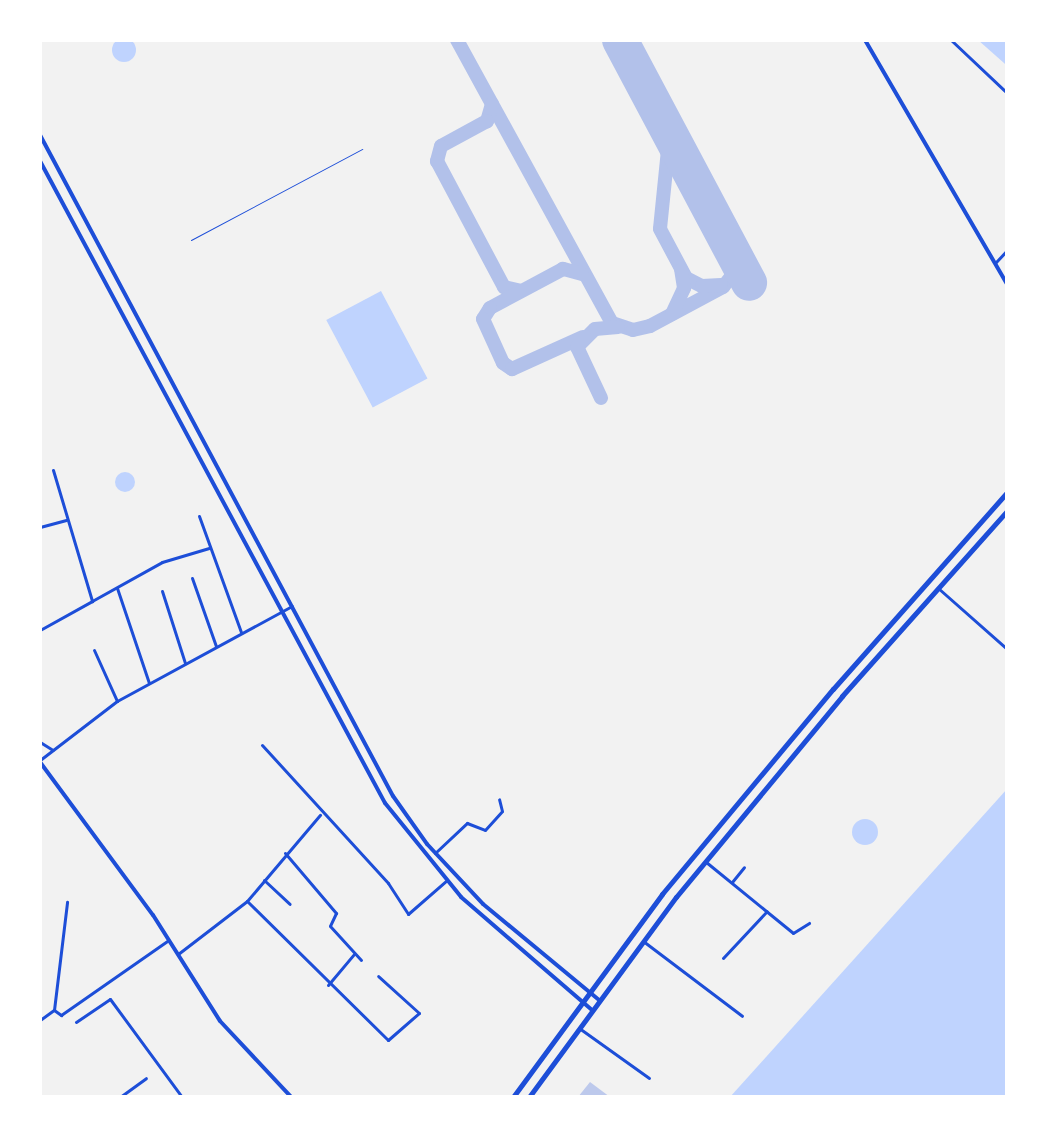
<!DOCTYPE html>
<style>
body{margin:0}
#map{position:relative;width:1047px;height:1137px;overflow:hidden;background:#f2f2f2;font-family:"Crimson Pro",serif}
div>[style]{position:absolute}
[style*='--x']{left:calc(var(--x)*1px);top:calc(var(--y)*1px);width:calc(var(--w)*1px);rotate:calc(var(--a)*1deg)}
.water>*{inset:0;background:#bfd3fe;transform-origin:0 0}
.round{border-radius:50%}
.taxiway>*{height:14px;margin:-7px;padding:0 7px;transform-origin:7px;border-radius:7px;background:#b2c1ea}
.runway>*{height:36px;margin:-18px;padding:0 18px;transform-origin:18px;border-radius:18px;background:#b2c1ea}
.building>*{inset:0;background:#bdc9ec}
.service>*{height:1px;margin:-0.5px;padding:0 0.5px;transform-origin:0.5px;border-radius:0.5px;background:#1d4ed8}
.minor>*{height:3px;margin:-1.5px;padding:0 1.5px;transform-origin:1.5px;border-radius:1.5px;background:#1d4ed8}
.tertiary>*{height:4px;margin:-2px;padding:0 2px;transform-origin:2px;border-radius:2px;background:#1d4ed8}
.trunk>*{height:5px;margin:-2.5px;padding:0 2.5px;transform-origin:2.5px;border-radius:2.5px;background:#1d4ed8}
span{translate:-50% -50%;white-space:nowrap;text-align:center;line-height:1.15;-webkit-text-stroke:7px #fff;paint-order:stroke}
.frame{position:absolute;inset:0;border:42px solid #fff;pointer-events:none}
</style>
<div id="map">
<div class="water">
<i class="round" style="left:112px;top:38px;width:24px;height:24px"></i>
<i style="clip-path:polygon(978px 40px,1007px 40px,1007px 66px,1004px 63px)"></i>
<i style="left:381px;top:291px;width:99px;height:62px;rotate:62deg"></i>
<i class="round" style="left:115px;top:472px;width:20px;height:20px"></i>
<i style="clip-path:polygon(1007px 789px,1007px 1097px,730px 1097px)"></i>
<i class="round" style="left:852px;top:819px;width:26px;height:26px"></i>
</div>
<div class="taxiway">
<i style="--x:457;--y:40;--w:323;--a:61.3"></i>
<i style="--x:612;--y:323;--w:22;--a:18"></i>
<i style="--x:633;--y:330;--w:17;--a:-13"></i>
<i style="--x:650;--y:326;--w:83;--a:-28.1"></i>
<i style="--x:723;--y:287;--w:28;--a:-52"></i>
<i style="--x:492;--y:104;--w:18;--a:106"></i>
<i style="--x:487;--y:121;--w:52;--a:151.5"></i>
<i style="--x:441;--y:146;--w:16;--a:105"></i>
<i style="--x:437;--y:161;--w:143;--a:62"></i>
<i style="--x:504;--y:287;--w:17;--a:13"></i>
<i style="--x:663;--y:120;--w:21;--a:73"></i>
<i style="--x:669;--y:140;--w:89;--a:95.8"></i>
<i style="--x:660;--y:229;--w:55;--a:62"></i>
<i style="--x:686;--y:278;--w:18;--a:27"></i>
<i style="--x:702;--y:286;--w:19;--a:-3"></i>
<i style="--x:582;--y:274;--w:20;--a:-165"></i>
<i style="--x:563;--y:269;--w:83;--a:151.9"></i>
<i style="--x:490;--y:308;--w:13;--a:122"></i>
<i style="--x:483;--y:319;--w:48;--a:65.6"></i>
<i style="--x:503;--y:363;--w:11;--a:34"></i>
<i style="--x:512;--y:369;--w:78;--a:-24.3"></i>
<i style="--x:672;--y:314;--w:29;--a:-65"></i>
<i style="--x:684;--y:288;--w:18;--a:-99"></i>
<i style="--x:601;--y:398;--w:56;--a:-115.2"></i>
<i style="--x:577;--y:347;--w:25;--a:-45"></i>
<i style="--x:595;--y:329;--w:23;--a:-5"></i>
</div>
<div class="runway">
<i style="--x:620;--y:40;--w:275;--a:62"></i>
</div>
<div class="building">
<i style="clip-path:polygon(590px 1082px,610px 1097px,578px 1097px)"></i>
</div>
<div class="service">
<i style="--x:191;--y:240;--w:194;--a:-28"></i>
</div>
<div class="minor">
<i style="--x:951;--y:40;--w:77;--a:43.4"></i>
<i style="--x:996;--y:262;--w:16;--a:-47"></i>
<i style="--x:53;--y:470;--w:137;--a:73.4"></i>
<i style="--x:92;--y:601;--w:80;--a:-29.1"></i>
<i style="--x:162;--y:562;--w:49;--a:-16.6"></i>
<i style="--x:199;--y:516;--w:123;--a:70.1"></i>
<i style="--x:40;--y:527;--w:27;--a:-15"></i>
<i style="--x:192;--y:578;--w:72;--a:70.6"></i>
<i style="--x:117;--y:588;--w:100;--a:71.4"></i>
<i style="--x:938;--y:588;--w:92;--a:41.5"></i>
<i style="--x:162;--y:591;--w:76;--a:72.3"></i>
<i style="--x:40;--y:630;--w:60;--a:-29.1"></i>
<i style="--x:94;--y:650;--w:56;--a:65.7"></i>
<i style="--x:40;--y:742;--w:15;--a:32"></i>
<i style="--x:262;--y:745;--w:187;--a:47.6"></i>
<i style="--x:388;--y:883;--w:37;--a:57"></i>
<i style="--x:408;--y:914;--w:50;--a:-41"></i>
<i style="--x:40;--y:760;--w:97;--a:-37.5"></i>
<i style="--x:117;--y:701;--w:199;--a:-28.5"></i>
<i style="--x:285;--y:853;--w:79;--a:49.6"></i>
<i style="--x:336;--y:913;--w:14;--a:115"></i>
<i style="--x:330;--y:926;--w:46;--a:47.6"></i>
<i style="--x:435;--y:853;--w:44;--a:-43.2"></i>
<i style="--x:467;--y:823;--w:19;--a:21"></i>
<i style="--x:485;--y:830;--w:25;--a:-48"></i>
<i style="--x:502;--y:811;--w:12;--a:-104"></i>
<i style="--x:706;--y:862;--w:112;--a:39.2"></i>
<i style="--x:793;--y:933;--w:19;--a:-32"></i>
<i style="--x:264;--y:880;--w:35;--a:43"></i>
<i style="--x:732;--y:882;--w:19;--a:-51"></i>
<i style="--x:247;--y:901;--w:198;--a:44.6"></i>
<i style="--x:388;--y:1040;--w:41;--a:-41.1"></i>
<i style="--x:419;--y:1013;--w:55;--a:-137.9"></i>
<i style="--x:643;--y:941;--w:124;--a:37.1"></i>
<i style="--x:178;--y:954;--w:87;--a:-37.5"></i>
<i style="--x:247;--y:901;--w:113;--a:-49.7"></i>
<i style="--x:723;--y:958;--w:64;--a:-46.9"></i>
<i style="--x:328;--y:985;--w:40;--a:-50"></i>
<i style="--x:54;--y:1010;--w:9;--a:36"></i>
<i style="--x:61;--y:1015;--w:129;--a:-34.9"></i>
<i style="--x:40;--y:1020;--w:17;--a:-36"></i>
<i style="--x:54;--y:1010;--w:109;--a:-83.1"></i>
<i style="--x:76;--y:1022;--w:41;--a:-34.1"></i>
<i style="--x:110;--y:999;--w:122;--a:53.7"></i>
<i style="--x:579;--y:1028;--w:86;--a:35.5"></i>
<i style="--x:120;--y:1097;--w:32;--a:-36"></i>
</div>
<div class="tertiary">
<i style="--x:865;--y:40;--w:282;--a:59.8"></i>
<i style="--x:40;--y:135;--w:749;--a:61.9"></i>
<i style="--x:393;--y:796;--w:59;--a:54.7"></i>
<i style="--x:427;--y:844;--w:82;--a:47"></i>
<i style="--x:483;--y:904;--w:151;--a:39.6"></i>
<i style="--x:40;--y:161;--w:729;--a:61.75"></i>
<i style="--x:385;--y:803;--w:121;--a:51"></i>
<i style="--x:461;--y:897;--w:173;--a:40.8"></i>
<i style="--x:40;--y:762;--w:190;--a:53.6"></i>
<i style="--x:153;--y:915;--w:125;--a:57.7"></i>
<i style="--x:220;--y:1021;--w:104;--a:46.9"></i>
</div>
<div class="trunk">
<i style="--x:513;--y:1097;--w:252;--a:-53.7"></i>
<i style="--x:662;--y:894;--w:267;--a:-50.2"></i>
<i style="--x:833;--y:689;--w:263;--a:-48.5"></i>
<i style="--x:529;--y:1097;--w:248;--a:-53.7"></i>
<i style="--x:676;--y:897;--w:261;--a:-50.4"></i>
<i style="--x:842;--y:696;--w:248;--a:-48.3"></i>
</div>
<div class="frame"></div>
</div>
